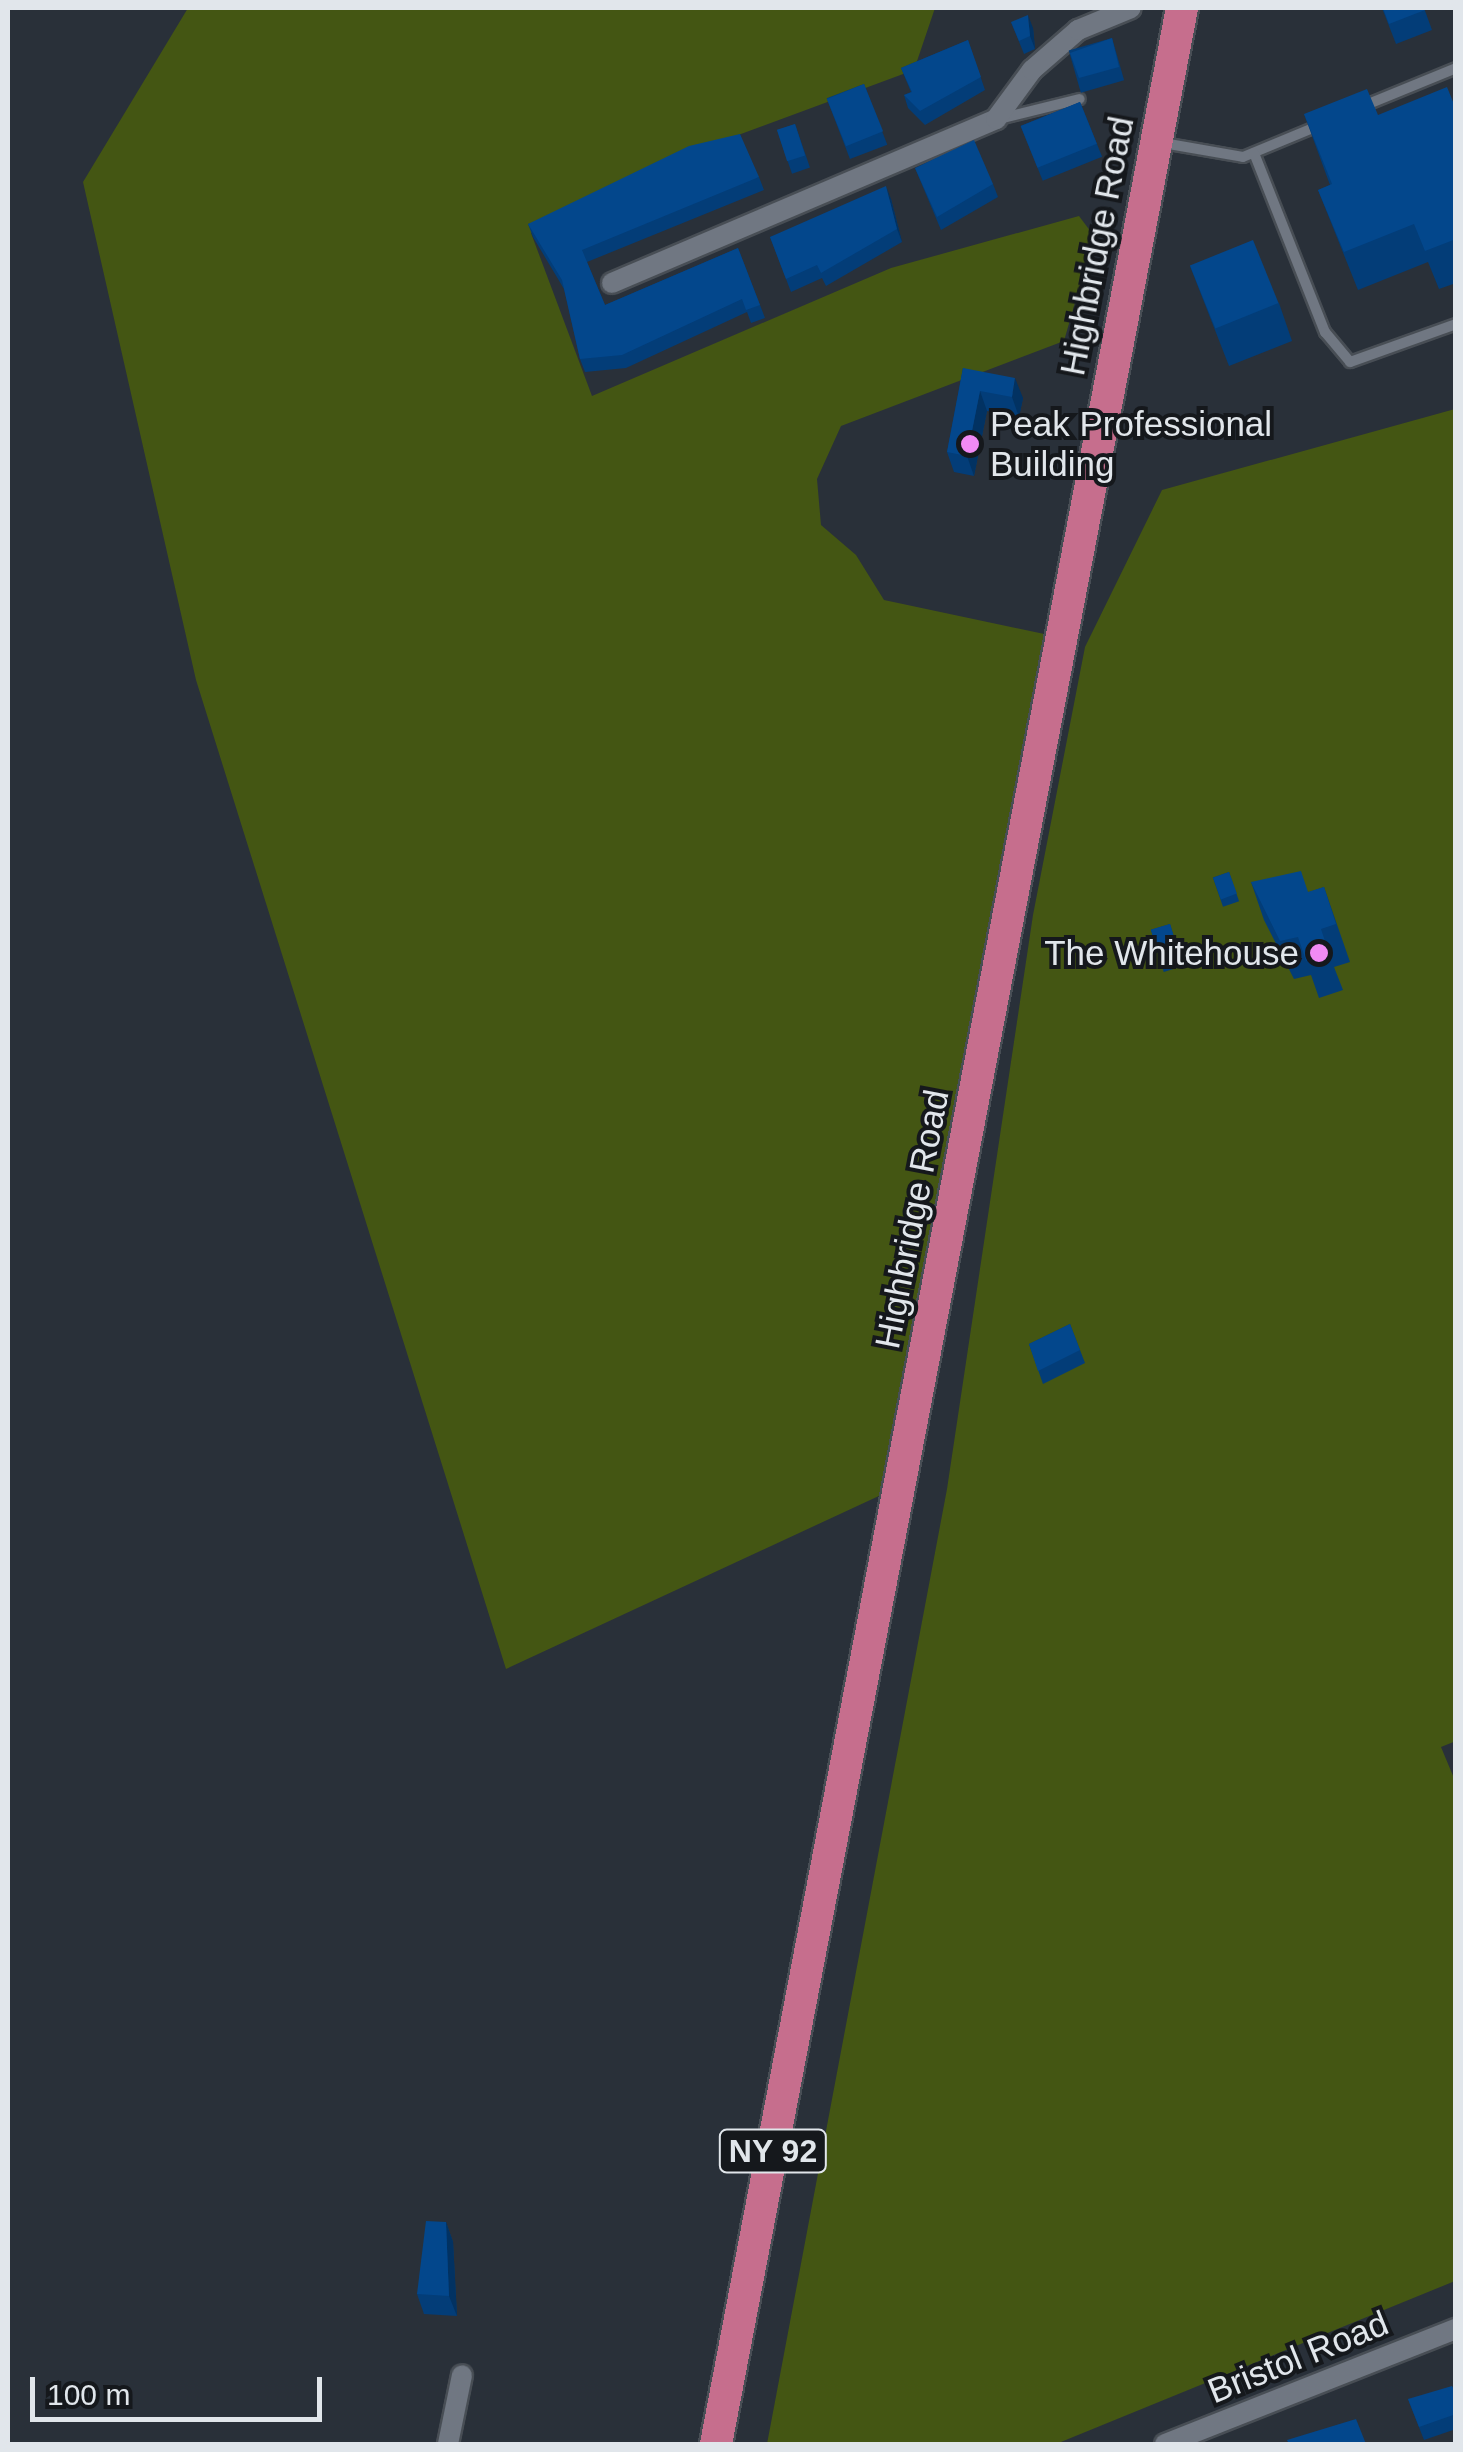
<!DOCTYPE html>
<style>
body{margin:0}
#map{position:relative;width:1463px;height:2452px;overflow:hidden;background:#293039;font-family:Arial,sans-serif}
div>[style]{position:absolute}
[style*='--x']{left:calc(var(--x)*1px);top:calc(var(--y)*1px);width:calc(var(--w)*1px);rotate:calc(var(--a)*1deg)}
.green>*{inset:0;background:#445613}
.roads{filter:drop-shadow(2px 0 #484e55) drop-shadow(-2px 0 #484e55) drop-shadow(0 2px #484e55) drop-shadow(0 -2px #484e55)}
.service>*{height:10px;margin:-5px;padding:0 5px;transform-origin:5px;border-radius:5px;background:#707782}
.minor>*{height:20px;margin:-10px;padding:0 10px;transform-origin:10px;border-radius:10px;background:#707782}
.trunk>*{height:32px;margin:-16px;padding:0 16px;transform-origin:16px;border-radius:16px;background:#c66e8d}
.wall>*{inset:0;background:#033d78;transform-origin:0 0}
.shaded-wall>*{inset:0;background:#023262}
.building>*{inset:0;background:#03478c;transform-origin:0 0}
.dots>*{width:28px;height:28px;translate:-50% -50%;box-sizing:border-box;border:5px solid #15181c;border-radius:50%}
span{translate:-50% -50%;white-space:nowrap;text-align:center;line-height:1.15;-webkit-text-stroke:8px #15181c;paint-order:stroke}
.shield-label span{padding:2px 8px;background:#15181c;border:2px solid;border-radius:8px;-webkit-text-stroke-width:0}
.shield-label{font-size:32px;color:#e1e6eb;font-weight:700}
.street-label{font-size:35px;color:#e1e6eb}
.poi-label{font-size:35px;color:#e1e6eb}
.left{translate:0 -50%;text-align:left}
.right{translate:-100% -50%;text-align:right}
.frame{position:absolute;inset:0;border:10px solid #e1e6eb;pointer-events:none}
.scale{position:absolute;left:30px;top:2377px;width:292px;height:45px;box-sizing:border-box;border:5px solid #e1e6eb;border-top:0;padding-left:12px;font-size:30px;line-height:35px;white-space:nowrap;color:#e1e6eb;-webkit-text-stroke:8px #15181c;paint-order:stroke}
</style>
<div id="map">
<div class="green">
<i style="clip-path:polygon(188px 8px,935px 8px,914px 70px,692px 152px,531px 233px,592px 396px,891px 268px,1079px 216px,1094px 236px,1064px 341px,841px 426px,817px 479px,821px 525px,856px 555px,884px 600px,1049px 635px,881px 1495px,506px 1669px,196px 680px,83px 182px)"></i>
<i style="clip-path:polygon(1455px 409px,1456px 1741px,1441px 1747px,1456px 1783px,1455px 2281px,1056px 2444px,767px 2444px,947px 1489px,1033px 915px,1085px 647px,1162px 490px)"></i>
</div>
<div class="roads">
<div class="service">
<i style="--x:1361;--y:107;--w:103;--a:-22.3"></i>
<i style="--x:999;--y:119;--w:83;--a:-13.9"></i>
<i style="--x:1163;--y:143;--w:81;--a:9.9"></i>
<i style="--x:1243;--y:157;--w:81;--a:-22.5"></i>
<i style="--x:1254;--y:153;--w:193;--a:68.4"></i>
<i style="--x:1325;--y:332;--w:39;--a:50"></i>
<i style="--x:1350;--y:362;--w:113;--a:-19.7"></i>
</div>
<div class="minor">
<i style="--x:612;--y:283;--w:418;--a:-23.1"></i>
<i style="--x:996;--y:119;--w:61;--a:-53.7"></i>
<i style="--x:1032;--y:70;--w:61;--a:-41"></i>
<i style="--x:1078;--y:30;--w:57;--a:-22.5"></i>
<i style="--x:448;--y:2444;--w:70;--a:-78.5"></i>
<i style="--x:1165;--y:2444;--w:313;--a:-21.6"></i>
</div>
<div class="trunk">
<i style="--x:716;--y:2444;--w:2480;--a:-79.17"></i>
</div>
</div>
<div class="wall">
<i style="clip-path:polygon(1382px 8px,1424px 8px,1432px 30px,1396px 44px)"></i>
<i style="clip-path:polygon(1011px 22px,1033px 28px,1035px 49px,1024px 54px)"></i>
<i style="left:1112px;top:38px;width:44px;height:45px;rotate:74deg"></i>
<i style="clip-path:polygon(968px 40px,985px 90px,925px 125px,908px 108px,904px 95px,911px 92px,901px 68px)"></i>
<i style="left:864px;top:84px;width:65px;height:40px;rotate:69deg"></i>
<i style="left:1080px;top:102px;width:59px;height:64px;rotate:68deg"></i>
<i style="clip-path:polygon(1456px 109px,1456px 283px,1439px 289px,1428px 262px,1358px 290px,1318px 190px,1330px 185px,1304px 114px,1378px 115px)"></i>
<i style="left:795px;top:124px;width:46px;height:19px;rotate:71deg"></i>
<i style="clip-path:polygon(915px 168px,993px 184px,998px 197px,941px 230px)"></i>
<i style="clip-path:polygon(759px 177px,764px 190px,587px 262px,605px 305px,738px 248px,765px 318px,751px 323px,747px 312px,626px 368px,585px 372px,580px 359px,564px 289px,533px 237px,528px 224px)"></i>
<i style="clip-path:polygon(891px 199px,902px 242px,826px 286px,822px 278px,791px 292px,770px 237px)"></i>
<i style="clip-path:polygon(1190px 266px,1279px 303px,1292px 341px,1229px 366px)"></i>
<i style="clip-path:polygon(963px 368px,1023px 398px,1019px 417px,987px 411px,974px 476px,954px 472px,947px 452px)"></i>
<i style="left:1229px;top:872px;width:31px;height:17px;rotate:71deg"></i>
<i style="clip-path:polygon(1251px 882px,1309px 892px,1324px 887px,1350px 962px,1334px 967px,1343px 990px,1319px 998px,1311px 975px,1294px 979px,1264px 920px)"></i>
<i style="left:1170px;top:924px;width:44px;height:20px;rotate:73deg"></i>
<i style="clip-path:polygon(1070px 1324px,1085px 1363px,1043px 1384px,1029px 1344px)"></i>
<i style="clip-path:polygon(446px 2222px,453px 2242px,457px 2316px,424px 2314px,417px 2294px)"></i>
<i style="clip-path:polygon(1456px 2393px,1456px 2429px,1424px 2440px,1408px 2399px)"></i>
</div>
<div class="shaded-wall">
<i style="clip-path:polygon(1028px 15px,1033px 28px,1035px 49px,1030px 36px)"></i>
<i style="clip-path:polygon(886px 186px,891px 199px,902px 242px,897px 229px)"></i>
<i style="clip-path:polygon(1015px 378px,1023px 398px,1019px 417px,1012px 397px)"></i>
<i style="clip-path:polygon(980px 391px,987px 411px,974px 476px,967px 456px)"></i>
<i style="clip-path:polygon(446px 2222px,453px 2242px,457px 2316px,449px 2296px)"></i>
</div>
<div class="building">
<i style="clip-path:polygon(1383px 8px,1424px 8px,1425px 10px,1389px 24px)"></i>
<i style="clip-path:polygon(1028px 15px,1030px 36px,1019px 41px,1011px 22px)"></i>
<i style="clip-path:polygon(1112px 38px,1119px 67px,1079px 78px,1070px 53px)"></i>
<i style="clip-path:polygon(968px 40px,981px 77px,920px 111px,904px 95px,912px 92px,901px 68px)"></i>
<i style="left:864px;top:84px;width:51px;height:40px;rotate:68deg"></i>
<i style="clip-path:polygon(1447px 87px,1456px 109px,1456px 239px,1425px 251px,1414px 224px,1344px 252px,1318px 190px,1332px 184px,1304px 114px,1367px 89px,1378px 115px)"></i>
<i style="left:1080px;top:102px;width:45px;height:64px;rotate:68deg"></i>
<i style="left:795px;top:124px;width:33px;height:19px;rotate:72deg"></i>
<i style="clip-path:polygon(740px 134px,759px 177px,582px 250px,605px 305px,738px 248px,760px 305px,746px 310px,742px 299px,622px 355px,580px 359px,562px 280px,528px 224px,689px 146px)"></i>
<i style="clip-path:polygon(974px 140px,993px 184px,937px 217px,915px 168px)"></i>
<i style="clip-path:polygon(886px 186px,897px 229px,821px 273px,817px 265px,786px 279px,770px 237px)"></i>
<i style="left:1253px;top:240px;width:68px;height:68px;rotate:68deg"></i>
<i style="clip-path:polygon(963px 368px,1015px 378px,1012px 397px,980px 391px,967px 456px,947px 452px)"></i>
<i style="clip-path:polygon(1301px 871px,1308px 892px,1324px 887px,1336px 924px,1321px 929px,1329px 953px,1306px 961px,1298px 937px,1280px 941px,1251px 882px)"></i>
<i style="left:1229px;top:872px;width:23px;height:17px;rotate:70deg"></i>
<i style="left:1170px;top:924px;width:30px;height:20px;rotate:73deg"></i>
<i style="clip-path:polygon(1070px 1324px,1080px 1350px,1038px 1371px,1029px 1344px)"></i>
<i style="clip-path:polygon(426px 2221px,446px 2222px,449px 2296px,417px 2294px)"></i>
<i style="clip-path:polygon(1452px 2386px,1456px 2393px,1456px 2414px,1419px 2427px,1408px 2399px)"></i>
<i style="clip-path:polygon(1356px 2419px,1366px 2444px,1289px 2444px,1287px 2440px)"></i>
</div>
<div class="dots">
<i style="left:970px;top:444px;background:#f18af4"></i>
<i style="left:1319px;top:953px;background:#f18af4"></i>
</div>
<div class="shield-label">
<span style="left:773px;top:2151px">NY 92</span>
</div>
<div class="street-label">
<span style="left:1097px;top:246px;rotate:-79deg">Highbridge Road</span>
<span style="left:912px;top:1219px;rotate:-79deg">Highbridge Road</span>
<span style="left:1298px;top:2357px;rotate:-22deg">Bristol Road</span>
</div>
<div class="poi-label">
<span class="left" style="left:990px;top:444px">Peak Professional<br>Building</span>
<span class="right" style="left:1299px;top:953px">The Whitehouse</span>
</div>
<div class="frame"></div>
<div class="scale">100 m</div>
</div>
